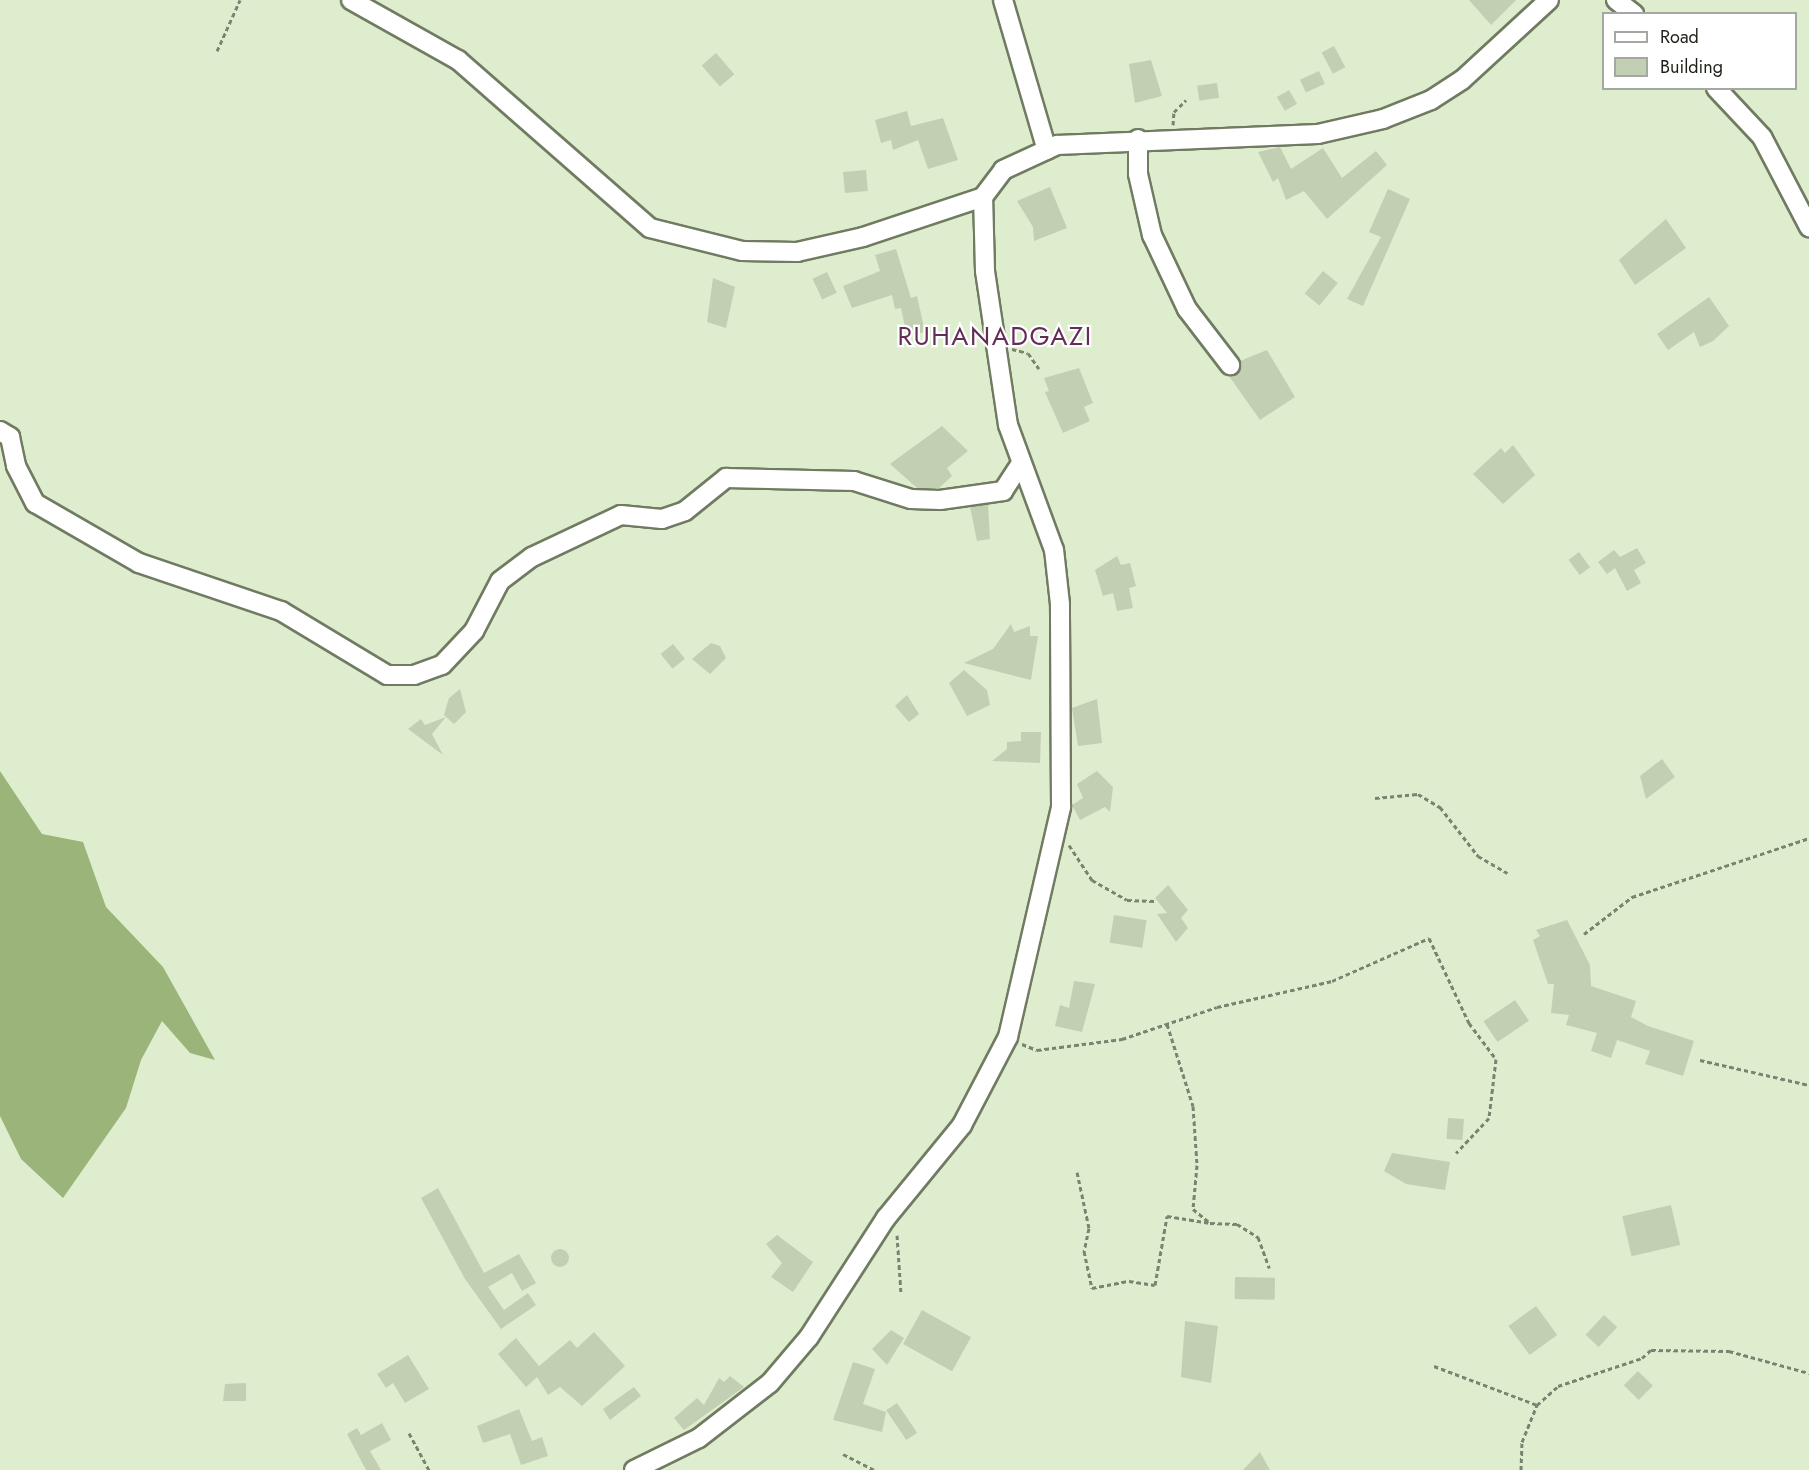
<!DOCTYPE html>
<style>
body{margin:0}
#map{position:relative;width:1809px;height:1470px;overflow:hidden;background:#dfedcf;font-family:Jost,sans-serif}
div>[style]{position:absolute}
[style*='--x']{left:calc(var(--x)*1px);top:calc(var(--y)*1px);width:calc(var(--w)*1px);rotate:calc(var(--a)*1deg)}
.forest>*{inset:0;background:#9bb47a}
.building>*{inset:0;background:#c2cfb2;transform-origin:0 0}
.round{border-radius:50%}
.path>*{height:3px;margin-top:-1.5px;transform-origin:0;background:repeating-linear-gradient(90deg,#7a836f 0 4.5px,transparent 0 7.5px)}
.roads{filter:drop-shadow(2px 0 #707b61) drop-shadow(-2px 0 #707b61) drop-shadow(0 2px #707b61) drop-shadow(0 -2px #707b61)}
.minor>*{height:18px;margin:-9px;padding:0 9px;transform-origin:9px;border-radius:9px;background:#fff}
span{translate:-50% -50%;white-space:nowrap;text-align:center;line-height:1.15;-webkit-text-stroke:4.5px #fff;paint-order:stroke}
.quarter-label{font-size:26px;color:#652c58;letter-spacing:1.5px}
.legend{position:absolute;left:1602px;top:12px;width:195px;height:78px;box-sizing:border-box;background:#fff;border:2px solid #a5a7a2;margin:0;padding:8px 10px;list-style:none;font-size:18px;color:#1d2217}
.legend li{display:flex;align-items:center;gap:12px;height:30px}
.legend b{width:30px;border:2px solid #a5a7a2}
</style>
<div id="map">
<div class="forest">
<i style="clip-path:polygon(0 771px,42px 834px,83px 842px,106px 907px,163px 967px,215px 1060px,190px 1053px,162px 1021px,141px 1060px,126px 1108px,63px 1198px,21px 1159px,0 1116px)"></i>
</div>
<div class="building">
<i style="clip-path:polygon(1469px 0,1516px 0,1491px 25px)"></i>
<i style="left:1334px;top:46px;width:24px;height:14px;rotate:62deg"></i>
<i style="left:716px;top:53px;width:28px;height:19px;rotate:49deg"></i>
<i style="clip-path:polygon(1151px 60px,1162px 96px,1135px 103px,1129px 64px)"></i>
<i style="left:1319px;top:71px;width:14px;height:21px;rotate:65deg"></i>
<i style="left:1217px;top:83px;width:15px;height:20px;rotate:82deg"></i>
<i style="left:1289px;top:90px;width:16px;height:14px;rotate:60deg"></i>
<i style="clip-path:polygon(907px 111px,911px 126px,943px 118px,958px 160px,928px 169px,918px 140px,893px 150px,891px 140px,881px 143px,875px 120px)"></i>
<i style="clip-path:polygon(1280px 147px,1291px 169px,1323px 148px,1342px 178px,1376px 151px,1387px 165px,1327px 219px,1304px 191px,1286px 200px,1278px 178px,1273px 182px,1258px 152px)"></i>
<i style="left:866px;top:170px;width:21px;height:23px;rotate:85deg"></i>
<i style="clip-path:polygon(1050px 187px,1067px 228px,1034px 241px,1033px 227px,1017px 201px)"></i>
<i style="clip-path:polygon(1388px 189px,1410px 199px,1363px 306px,1347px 299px,1381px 237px,1369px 232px)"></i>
<i style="clip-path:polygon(1666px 219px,1686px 248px,1635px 285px,1619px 260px)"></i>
<i style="clip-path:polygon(896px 249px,911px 298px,917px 296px,925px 332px,907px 336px,901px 308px,895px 309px,892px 295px,852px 308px,843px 286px,880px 271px,875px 255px)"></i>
<i style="left:1323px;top:271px;width:19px;height:29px;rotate:39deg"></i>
<i style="left:827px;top:272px;width:23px;height:16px;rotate:65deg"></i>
<i style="clip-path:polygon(713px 278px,735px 287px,726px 328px,707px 322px)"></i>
<i style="clip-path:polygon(1709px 297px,1729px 326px,1713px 341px,1700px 347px,1694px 332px,1668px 350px,1657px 334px)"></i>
<i style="clip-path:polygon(1267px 350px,1295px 397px,1260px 420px,1229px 376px,1240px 370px,1240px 361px)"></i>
<i style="clip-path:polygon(1079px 368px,1093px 403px,1084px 407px,1090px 421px,1063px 433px,1045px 392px,1049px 391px,1044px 378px)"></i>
<i style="clip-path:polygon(942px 426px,968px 451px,947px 468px,952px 476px,939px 488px,917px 488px,890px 464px)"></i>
<i style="clip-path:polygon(1513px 445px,1535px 475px,1503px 504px,1473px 474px,1501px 448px,1505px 453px)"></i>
<i style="clip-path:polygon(988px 504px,990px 539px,977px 541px,970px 507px)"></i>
<i style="clip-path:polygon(1637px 548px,1646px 563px,1634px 570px,1641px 583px,1627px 591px,1615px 568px,1607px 574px,1598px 562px,1614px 550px,1620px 557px)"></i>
<i style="left:1579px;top:552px;width:19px;height:13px;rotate:54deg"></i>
<i style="clip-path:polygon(1117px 556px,1121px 565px,1130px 563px,1136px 586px,1129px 588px,1133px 608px,1117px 611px,1113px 593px,1103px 596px,1095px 570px)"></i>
<i style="clip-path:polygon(1011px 624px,1014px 632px,1030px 626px,1030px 636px,1038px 636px,1031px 680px,964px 663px,993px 649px)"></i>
<i style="clip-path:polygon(711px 643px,720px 646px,726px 658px,710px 674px,692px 659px)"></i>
<i style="left:673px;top:644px;width:19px;height:16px;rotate:51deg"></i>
<i style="clip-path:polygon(964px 670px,987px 690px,990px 705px,967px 716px,949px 683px)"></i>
<i style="clip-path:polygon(460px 689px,466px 712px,454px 724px,444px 715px,449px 698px)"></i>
<i style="clip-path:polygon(907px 695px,919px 714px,909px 722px,895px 706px)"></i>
<i style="clip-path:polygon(1097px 699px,1102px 743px,1078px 746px,1072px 708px)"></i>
<i style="clip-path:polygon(446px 717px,432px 734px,443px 755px,408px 729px,421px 719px,425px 725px)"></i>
<i style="clip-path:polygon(1021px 732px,1041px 732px,1040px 763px,992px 761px,1007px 749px,1007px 742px,1021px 741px)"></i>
<i style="clip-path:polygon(1662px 759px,1675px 777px,1646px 799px,1640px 776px)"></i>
<i style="clip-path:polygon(1097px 771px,1113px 787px,1110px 812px,1105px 807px,1080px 820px,1072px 805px,1083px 798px,1077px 784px)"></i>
<i style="clip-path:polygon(1168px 885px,1188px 910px,1181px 918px,1188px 928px,1176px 942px,1157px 914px,1167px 913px,1155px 898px)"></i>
<i style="left:1114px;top:915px;width:33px;height:28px;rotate:9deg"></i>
<i style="clip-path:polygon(1567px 920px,1590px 965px,1591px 986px,1636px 1001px,1631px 1017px,1648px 1026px,1694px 1041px,1683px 1076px,1645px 1064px,1650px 1051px,1617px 1040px,1611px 1058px,1591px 1051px,1597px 1033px,1566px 1025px,1569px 1015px,1551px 1013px,1554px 984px,1548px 984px,1533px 940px,1540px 936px,1536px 930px)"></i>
<i style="clip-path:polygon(1074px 981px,1095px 984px,1082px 1032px,1055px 1026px,1060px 1005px,1069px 1008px)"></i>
<i style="left:1515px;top:1000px;width:25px;height:38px;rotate:56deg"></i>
<i style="left:1448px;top:1118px;width:16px;height:21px;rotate:4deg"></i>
<i style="clip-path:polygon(1392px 1153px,1450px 1162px,1445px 1190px,1406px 1184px,1384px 1171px)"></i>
<i style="clip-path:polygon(438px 1188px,484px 1273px,519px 1254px,536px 1283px,522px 1291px,512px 1273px,488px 1287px,504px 1310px,528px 1293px,536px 1305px,501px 1329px,465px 1279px,421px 1198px)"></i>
<i style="left:1671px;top:1205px;width:41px;height:50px;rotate:77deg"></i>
<i style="clip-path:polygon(777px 1235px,813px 1262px,793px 1292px,771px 1277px,782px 1263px,766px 1244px)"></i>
<i class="round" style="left:551px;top:1249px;width:18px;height:18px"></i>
<i style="left:1235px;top:1277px;width:40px;height:22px;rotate:1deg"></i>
<i style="left:1536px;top:1306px;width:36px;height:34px;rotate:54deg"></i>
<i style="left:922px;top:1310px;width:56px;height:39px;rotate:29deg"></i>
<i style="left:1604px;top:1315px;width:18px;height:27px;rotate:43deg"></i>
<i style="clip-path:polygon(1185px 1321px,1218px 1326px,1211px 1383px,1181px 1377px)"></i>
<i style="clip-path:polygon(891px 1330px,904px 1338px,887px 1365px,872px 1349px)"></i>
<i style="clip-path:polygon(594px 1332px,625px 1366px,582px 1406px,560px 1387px,548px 1395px,537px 1377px,526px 1387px,498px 1354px,516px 1338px,539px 1366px,570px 1340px,577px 1348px)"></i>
<i style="clip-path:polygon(408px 1355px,429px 1389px,405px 1403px,393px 1383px,386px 1388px,377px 1374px)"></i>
<i style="clip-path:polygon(853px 1362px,875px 1369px,863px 1404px,886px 1412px,882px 1432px,833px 1420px)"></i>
<i style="left:1638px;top:1371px;width:21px;height:20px;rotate:45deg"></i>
<i style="clip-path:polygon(730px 1376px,744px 1387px,684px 1430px,674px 1418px,697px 1398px,704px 1405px,719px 1378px,724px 1382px)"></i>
<i style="clip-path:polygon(246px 1383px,246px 1401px,223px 1401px,225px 1384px)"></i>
<i style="clip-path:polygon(634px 1387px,641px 1396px,610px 1420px,603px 1409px)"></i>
<i style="left:897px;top:1403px;width:36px;height:13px;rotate:56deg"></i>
<i style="clip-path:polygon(519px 1409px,532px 1441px,542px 1437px,548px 1456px,521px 1465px,510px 1434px,483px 1443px,477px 1426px)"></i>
<i style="clip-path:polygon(382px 1423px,391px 1440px,370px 1451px,381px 1470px,366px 1470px,347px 1434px,357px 1428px,361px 1435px)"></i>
<i style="clip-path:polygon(1260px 1452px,1270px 1470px,1243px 1470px)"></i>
</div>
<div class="path">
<i style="--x:217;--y:51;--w:56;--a:-65.7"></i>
<i style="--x:1173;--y:125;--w:13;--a:-86"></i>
<i style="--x:1174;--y:112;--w:17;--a:-45"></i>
<i style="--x:1012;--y:349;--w:16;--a:14"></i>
<i style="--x:1028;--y:353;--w:19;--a:55"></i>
<i style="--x:1375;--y:798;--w:43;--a:-5.3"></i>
<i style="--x:1418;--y:794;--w:26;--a:31"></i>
<i style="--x:1440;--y:807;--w:62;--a:52.2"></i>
<i style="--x:1478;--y:856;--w:34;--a:30"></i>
<i style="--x:1069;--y:845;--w:42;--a:56.7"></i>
<i style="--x:1092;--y:880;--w:40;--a:29.7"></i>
<i style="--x:1127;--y:900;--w:27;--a:2"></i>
<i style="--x:1584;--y:934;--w:61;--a:-37.6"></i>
<i style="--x:1632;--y:897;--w:187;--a:-18.4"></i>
<i style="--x:1167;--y:1024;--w:86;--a:72.4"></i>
<i style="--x:1193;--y:1106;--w:59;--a:86.1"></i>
<i style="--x:1197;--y:1165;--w:44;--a:95.2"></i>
<i style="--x:1193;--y:1209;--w:22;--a:39"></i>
<i style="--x:1210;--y:1223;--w:27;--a:2"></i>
<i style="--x:1237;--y:1224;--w:25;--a:32"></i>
<i style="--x:1258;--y:1237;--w:33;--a:70"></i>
<i style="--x:1022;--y:1044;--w:16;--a:22"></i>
<i style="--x:1037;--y:1050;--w:86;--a:-7.4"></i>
<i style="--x:1122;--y:1039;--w:100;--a:-18.6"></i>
<i style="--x:1217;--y:1007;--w:118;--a:-12.7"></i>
<i style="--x:1332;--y:981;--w:106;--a:-23.9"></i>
<i style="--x:1429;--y:938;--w:94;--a:64.8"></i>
<i style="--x:1469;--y:1023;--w:45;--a:53.1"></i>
<i style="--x:1496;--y:1059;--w:59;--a:96.8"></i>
<i style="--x:1489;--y:1118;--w:48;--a:133.3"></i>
<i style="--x:1700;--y:1060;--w:112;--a:12.9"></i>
<i style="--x:1077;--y:1172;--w:57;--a:77.9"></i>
<i style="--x:1089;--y:1228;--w:24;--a:102"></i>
<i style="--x:1084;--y:1251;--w:38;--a:78"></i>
<i style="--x:1092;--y:1288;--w:38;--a:-11"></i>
<i style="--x:1129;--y:1281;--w:26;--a:9"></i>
<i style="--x:1155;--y:1285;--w:70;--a:-80.1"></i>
<i style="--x:1167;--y:1216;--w:44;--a:9.2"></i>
<i style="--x:897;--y:1235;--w:58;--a:86.1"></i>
<i style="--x:1434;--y:1366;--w:110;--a:20.7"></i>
<i style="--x:409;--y:1433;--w:42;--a:61.6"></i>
<i style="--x:843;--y:1454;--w:36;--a:27"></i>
<i style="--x:1521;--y:1470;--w:28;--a:-88"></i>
<i style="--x:1522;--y:1442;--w:40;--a:-68"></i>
<i style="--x:1537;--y:1405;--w:28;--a:-42"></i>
<i style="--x:1558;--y:1386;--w:89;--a:-18.4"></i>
<i style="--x:1642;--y:1358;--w:12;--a:-42"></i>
<i style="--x:1651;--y:1350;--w:78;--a:0.7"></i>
<i style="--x:1729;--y:1351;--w:83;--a:15.4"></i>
</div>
<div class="roads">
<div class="minor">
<i style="--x:351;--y:0;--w:123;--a:29.3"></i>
<i style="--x:458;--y:60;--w:255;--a:41.2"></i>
<i style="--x:650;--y:228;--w:95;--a:14"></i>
<i style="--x:742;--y:251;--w:55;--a:1"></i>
<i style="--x:797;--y:252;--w:68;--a:-12.8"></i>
<i style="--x:863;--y:237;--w:126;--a:-18.4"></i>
<i style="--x:983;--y:197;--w:34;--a:-53"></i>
<i style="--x:1003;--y:170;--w:60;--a:-24.8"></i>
<i style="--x:1057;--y:145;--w:261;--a:-2.4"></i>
<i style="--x:1318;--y:134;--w:67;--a:-13"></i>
<i style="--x:1383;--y:119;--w:52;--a:-21.6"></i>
<i style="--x:1431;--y:100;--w:37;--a:-33"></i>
<i style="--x:1462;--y:80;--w:118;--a:-42.6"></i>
<i style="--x:1003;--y:0;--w:156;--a:73.7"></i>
<i style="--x:1616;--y:0;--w:23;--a:38"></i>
<i style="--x:1716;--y:88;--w:67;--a:46.8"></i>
<i style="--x:1762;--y:137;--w:102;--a:62.4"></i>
<i style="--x:1138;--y:139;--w:35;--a:90"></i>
<i style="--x:1138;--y:174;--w:63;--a:77.1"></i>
<i style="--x:1152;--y:235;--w:82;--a:64.7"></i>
<i style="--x:1187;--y:309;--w:71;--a:52.5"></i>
<i style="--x:0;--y:431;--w:12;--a:31"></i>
<i style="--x:10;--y:437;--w:30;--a:78"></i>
<i style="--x:16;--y:466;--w:42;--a:62.8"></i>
<i style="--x:35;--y:503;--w:120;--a:30"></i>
<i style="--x:139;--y:563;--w:150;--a:18.7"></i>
<i style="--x:281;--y:611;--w:124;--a:31.1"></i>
<i style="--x:387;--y:675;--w:27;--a:0"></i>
<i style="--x:414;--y:675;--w:30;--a:-20"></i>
<i style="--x:442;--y:665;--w:47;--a:-46.7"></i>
<i style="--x:474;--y:631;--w:56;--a:-62.5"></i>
<i style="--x:500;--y:581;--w:40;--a:-37"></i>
<i style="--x:532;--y:557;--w:98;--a:-25.3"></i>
<i style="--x:621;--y:515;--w:41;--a:5.6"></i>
<i style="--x:662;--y:519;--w:24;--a:-19"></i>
<i style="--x:685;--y:511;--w:53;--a:-38.8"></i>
<i style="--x:726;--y:478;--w:128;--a:1.3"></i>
<i style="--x:854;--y:481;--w:60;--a:17.5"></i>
<i style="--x:911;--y:499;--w:29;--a:2"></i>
<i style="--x:940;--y:500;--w:64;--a:-8.1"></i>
<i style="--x:1003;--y:491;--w:33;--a:-57"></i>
<i style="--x:634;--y:1470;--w:72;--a:-26.2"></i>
<i style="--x:699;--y:1438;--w:90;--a:-37.8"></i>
<i style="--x:770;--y:1383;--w:60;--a:-49.7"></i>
<i style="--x:809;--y:1337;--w:142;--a:-57.1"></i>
<i style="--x:886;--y:1218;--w:120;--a:-50.7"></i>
<i style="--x:962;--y:1125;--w:99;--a:-62.4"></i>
<i style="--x:1008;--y:1037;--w:236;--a:-77"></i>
<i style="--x:1061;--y:807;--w:203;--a:-90.3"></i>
<i style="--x:1060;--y:604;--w:54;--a:-96.3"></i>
<i style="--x:1054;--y:550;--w:133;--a:-110.2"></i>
<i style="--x:1008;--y:425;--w:156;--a:-98.5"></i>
<i style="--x:985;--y:271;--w:74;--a:-91.5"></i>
</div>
</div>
<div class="quarter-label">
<span style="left:995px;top:337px">RUHANADGAZI</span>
</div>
<ul class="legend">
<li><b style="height:8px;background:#fff"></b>Road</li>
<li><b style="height:16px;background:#c2cfb2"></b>Building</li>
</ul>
</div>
